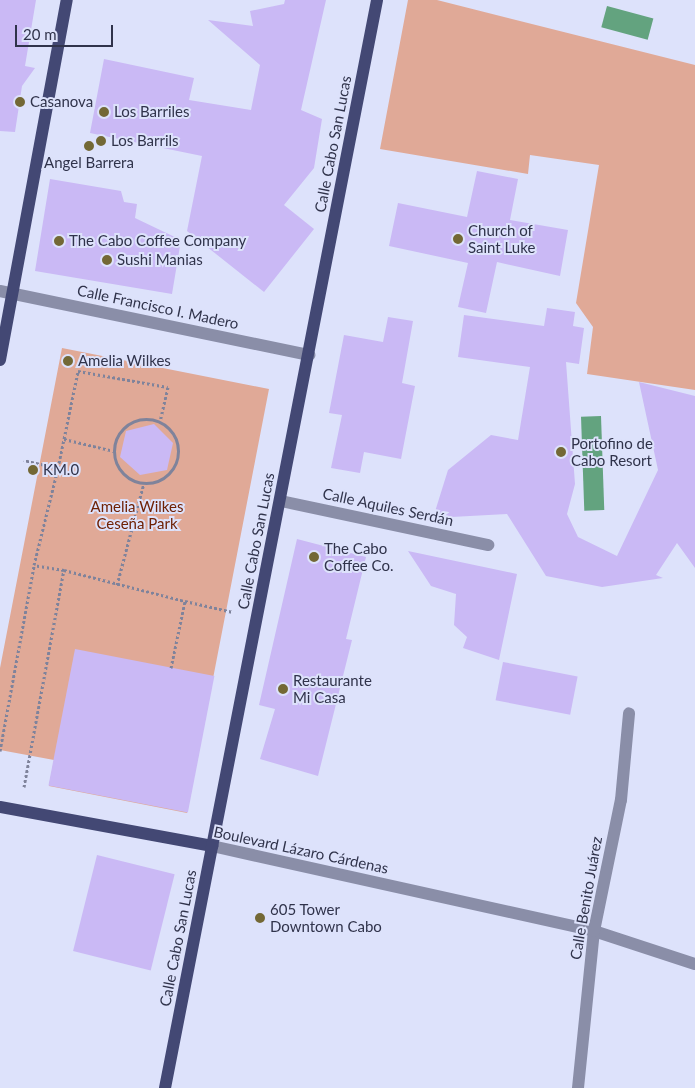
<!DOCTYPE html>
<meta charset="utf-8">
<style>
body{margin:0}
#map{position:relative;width:695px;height:1088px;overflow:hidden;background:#dde2fb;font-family:Lato,sans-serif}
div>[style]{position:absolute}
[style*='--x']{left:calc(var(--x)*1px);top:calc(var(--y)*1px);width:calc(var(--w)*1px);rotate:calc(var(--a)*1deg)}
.green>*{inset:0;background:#e0a997}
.water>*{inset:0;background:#63a37f;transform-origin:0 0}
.building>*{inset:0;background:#cab9f5;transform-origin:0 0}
.path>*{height:3px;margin-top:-1.5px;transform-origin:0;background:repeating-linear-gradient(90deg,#7f839b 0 2.5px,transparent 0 5px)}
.path>.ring{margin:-1.5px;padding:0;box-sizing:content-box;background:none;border:3px solid #7f839b;border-radius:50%}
.minor>*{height:12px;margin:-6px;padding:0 6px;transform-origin:6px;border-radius:6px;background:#8a8ea8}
.major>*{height:12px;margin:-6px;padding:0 6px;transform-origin:6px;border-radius:6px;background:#434874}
.dots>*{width:14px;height:14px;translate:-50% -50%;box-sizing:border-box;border:2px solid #dde2fb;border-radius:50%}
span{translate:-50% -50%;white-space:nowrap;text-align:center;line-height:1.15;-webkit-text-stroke:4px #dde2fb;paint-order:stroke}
.poi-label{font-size:15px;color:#30334b}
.left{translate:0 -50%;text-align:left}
.street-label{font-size:15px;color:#30334b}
.park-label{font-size:15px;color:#6f2105}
.scale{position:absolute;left:15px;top:25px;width:98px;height:22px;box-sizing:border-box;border:2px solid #30334b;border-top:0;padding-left:6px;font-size:15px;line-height:18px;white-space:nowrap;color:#30334b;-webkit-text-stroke:4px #dde2fb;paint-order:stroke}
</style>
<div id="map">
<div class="green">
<i style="clip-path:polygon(408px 0,437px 0,695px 65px,695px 390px,587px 374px,593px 327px,576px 303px,599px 165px,530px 155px,528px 174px,380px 149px)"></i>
<i style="clip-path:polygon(62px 348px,269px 389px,187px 813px,49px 786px,54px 760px,0 750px,0 668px)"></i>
</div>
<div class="water">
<i style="left:607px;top:6px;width:48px;height:22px;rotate:15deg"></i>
<i style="left:601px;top:416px;width:94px;height:20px;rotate:88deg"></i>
</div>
<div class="building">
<i style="clip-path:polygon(0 0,36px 0,25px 66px,35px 68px,22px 86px,15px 132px,0 131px)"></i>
<i style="clip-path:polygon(285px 0,326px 0,301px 110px,322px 119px,314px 168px,284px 205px,314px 229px,264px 292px,187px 231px,202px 156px,90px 133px,104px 59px,194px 78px,189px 100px,251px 110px,260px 65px,208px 20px,253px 26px,250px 11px,284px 4px)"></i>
<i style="clip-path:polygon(477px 171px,518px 179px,510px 220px,568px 230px,560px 276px,497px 262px,486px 313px,458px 307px,468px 263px,389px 246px,398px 203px,467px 217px)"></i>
<i style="clip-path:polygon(50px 179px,121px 191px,124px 202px,137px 204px,135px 218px,181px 240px,172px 294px,35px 271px)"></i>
<i style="clip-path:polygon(547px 308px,575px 312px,573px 326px,584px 328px,579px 364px,566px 362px,575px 484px,567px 514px,578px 537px,617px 556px,658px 470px,639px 382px,695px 396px,695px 568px,677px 543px,656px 575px,663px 578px,602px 587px,546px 576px,507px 514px,433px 518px,448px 470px,491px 435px,518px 440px,530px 367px,458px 357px,464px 315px,544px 326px)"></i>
<i style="clip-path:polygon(388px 317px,413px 321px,402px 383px,415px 386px,401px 459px,364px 452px,360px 473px,331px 468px,342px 415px,329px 413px,344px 335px,383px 342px)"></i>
<i style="clip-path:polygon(154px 424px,173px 443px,167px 470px,140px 475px,120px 457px,126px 431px)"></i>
<i style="clip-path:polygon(297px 539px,366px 557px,346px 639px,352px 640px,318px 776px,260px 759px,275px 709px,259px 705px)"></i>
<i style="clip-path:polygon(408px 551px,517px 574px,499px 660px,463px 648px,467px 637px,454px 625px,456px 594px,431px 586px)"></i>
<i style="left:75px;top:649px;width:142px;height:139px;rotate:11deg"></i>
<i style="left:503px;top:662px;width:76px;height:39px;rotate:11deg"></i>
<i style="left:97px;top:855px;width:80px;height:99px;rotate:14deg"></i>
</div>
<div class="path">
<i class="ring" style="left:114px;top:419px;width:61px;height:61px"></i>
<i style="--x:64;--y:439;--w:51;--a:13.5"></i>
<i style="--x:58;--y:468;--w:99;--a:-78.3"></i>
<i style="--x:78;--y:371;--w:91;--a:10.1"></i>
<i style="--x:168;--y:387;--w:35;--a:103"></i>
<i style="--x:64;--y:570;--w:125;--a:14.4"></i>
<i style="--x:117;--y:585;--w:106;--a:-75.2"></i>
<i style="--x:171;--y:668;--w:68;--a:-78.2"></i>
<i style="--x:185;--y:601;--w:49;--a:12.9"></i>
<i style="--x:0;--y:751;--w:189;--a:-79.6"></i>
<i style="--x:24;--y:787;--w:221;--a:-79.6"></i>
<i style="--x:64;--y:570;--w:30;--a:-171"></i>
<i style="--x:34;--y:565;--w:100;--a:-76.1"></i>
<i style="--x:58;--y:468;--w:35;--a:-167"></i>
</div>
<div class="minor">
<i style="--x:0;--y:291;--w:316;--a:11.7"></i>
<i style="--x:281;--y:501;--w:212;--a:12"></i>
<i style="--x:212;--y:846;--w:391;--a:12.5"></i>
<i style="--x:594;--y:931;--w:106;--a:18.1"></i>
<i style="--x:578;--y:1088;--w:158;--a:-84.2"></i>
<i style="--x:594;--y:931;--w:134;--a:-78.4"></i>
<i style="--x:621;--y:800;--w:87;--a:-84.7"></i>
</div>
<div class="major">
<i style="--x:0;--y:360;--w:366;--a:-79.5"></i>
<i style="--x:0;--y:807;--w:216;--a:10.4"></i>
<i style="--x:165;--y:1088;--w:1108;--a:-78.97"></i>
</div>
<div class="dots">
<i style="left:20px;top:102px;background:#736835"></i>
<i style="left:104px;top:112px;background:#736835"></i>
<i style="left:101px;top:141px;background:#736835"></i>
<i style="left:89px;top:146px;background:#736835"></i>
<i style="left:458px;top:239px;background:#736835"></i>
<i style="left:59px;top:241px;background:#736835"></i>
<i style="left:107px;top:260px;background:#736835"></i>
<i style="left:68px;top:361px;background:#736835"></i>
<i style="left:561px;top:452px;background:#736835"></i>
<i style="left:33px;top:470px;background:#736835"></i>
<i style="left:314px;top:557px;background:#736835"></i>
<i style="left:283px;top:689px;background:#736835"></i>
<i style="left:260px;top:918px;background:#736835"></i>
</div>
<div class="poi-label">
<span class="left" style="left:30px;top:102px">Casanova</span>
<span class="left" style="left:114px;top:112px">Los Barriles</span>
<span class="left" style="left:111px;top:141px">Los Barrils</span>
<span style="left:89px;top:163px">Angel Barrera</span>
<span class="left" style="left:468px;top:239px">Church of<br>Saint Luke</span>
<span class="left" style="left:69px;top:241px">The Cabo Coffee Company</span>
<span class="left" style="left:117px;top:260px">Sushi Manias</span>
<span class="left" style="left:78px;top:361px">Amelia Wilkes</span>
<span class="left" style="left:571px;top:452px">Portofino de<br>Cabo Resort</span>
<span class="left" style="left:43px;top:470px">KM.0</span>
<span class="left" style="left:324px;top:557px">The Cabo<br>Coffee Co.</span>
<span class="left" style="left:293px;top:689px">Restaurante<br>Mi Casa</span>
<span class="left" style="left:270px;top:918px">605 Tower<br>Downtown Cabo</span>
</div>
<div class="street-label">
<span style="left:333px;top:144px;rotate:-79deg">Calle Cabo San Lucas</span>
<span style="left:158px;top:307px;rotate:12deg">Calle Francisco I. Madero</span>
<span style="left:388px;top:507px;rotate:12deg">Calle Aquiles Serdán</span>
<span style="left:256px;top:541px;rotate:-79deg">Calle Cabo San Lucas</span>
<span style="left:301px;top:850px;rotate:12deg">Boulevard Lázaro Cárdenas</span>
<span style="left:586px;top:898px;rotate:-80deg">Calle Benito Juárez</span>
<span style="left:178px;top:938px;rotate:-79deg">Calle Cabo San Lucas</span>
</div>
<div class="park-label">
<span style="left:137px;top:515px">Amelia Wilkes<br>Ceseña Park</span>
</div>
<div class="scale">20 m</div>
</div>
